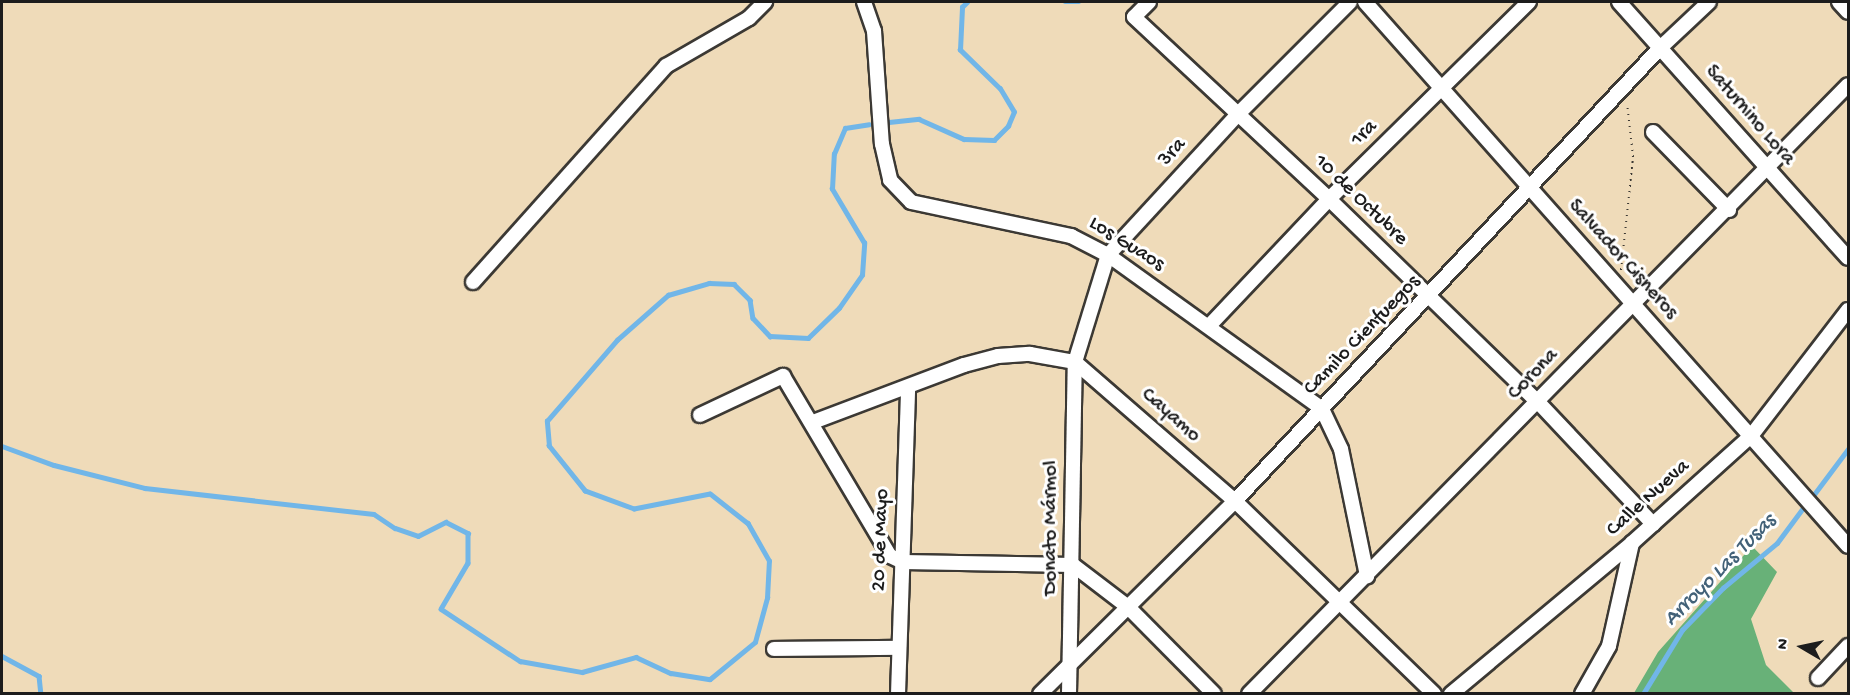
<!DOCTYPE html>
<meta charset="utf-8">
<style>
body{margin:0}
#map{position:relative;width:1850px;height:695px;overflow:hidden;background:#efdbb9;font-family:"Gochi Hand",sans-serif}
div>[style]{position:absolute}
[style*='--x']{left:calc(var(--x)*1px);top:calc(var(--y)*1px);width:calc(var(--w)*1px);rotate:calc(var(--a)*1deg)}
.forest>*{inset:0;background:#68b178}
.stream>*{height:4.5px;margin:-2.25px;padding:0 2.25px;transform-origin:2.25px;border-radius:2.25px;background:#71b6e8}
.path>*{height:2px;margin-top:-1px;transform-origin:0;background:repeating-linear-gradient(90deg,#3c3934 0 1.5px,transparent 0 6px)}
.roads{filter:drop-shadow(2px 0 #3c3934) drop-shadow(-2px 0 #3c3934) drop-shadow(0 2px #3c3934) drop-shadow(0 -2px #3c3934)}
.minor>*{height:14px;margin:-7px;padding:0 7px;transform-origin:7px;border-radius:7px;background:#fff}
span{translate:-50% -50%;white-space:nowrap;text-align:center;line-height:1.15;-webkit-text-stroke:6px #fff;paint-order:stroke}
.street-label{font-size:21px;color:#1c1c1c}
.water-label{font-size:22px;color:#426178;font-style:italic}
.frame{position:absolute;inset:0;border:3px solid #1c1c1c;pointer-events:none}
.north{position:absolute;left:1772px;top:617px;width:60px;height:60px;-webkit-text-stroke:4px #fff;paint-order:stroke;rotate:279deg;font-size:16px;font-weight:700;line-height:24px;text-align:center;color:#1c1c1c}
.north::after{content:'';display:block;margin:auto;width:21px;height:27px;background:#1c1c1c;clip-path:polygon(50% 0,100% 100%,50% 72%,0 100%)}
</style>
<div id="map">
<div class="forest">
<i style="clip-path:polygon(1752px 546px,1777px 572px,1751px 619px,1766px 665px,1794px 693px,1634px 693px,1658px 652px)"></i>
</div>
<div class="stream">
<i style="--x:1065;--y:2;--w:14;--a:0"></i>
<i style="--x:889;--y:122;--w:30;--a:-6"></i>
<i style="--x:919;--y:119;--w:49;--a:24"></i>
<i style="--x:964;--y:139;--w:30;--a:2"></i>
<i style="--x:994;--y:140;--w:20;--a:-45"></i>
<i style="--x:1008;--y:126;--w:15;--a:-67"></i>
<i style="--x:1014;--y:112;--w:27;--a:-121"></i>
<i style="--x:1000;--y:89;--w:56;--a:-135.7"></i>
<i style="--x:960;--y:50;--w:43;--a:-87.3"></i>
<i style="--x:962;--y:7;--w:7;--a:-45"></i>
<i style="--x:2;--y:446;--w:55;--a:20.1"></i>
<i style="--x:54;--y:465;--w:94;--a:14.2"></i>
<i style="--x:145;--y:488;--w:230;--a:6.5"></i>
<i style="--x:374;--y:514;--w:25;--a:34"></i>
<i style="--x:395;--y:528;--w:24;--a:19"></i>
<i style="--x:418;--y:536;--w:31;--a:-27"></i>
<i style="--x:446;--y:522;--w:25;--a:27"></i>
<i style="--x:468;--y:533;--w:30;--a:90"></i>
<i style="--x:468;--y:563;--w:53;--a:120.4"></i>
<i style="--x:441;--y:609;--w:95;--a:33.4"></i>
<i style="--x:520;--y:661;--w:63;--a:10.1"></i>
<i style="--x:582;--y:672;--w:56;--a:-15.5"></i>
<i style="--x:636;--y:657;--w:38;--a:25"></i>
<i style="--x:671;--y:673;--w:39;--a:9"></i>
<i style="--x:710;--y:679;--w:58;--a:-39.4"></i>
<i style="--x:755;--y:642;--w:46;--a:-74.7"></i>
<i style="--x:767;--y:598;--w:37;--a:-87"></i>
<i style="--x:769;--y:561;--w:43;--a:-119.6"></i>
<i style="--x:748;--y:524;--w:48;--a:-141.7"></i>
<i style="--x:710;--y:494;--w:77;--a:168.8"></i>
<i style="--x:634;--y:509;--w:52;--a:-159.8"></i>
<i style="--x:585;--y:491;--w:58;--a:-128.7"></i>
<i style="--x:549;--y:446;--w:25;--a:-95"></i>
<i style="--x:547;--y:421;--w:107;--a:-49.2"></i>
<i style="--x:617;--y:340;--w:68;--a:-41.4"></i>
<i style="--x:668;--y:295;--w:43;--a:-16.3"></i>
<i style="--x:709;--y:283;--w:25;--a:2"></i>
<i style="--x:734;--y:284;--w:23;--a:45"></i>
<i style="--x:750;--y:300;--w:18;--a:81"></i>
<i style="--x:753;--y:318;--w:25;--a:47"></i>
<i style="--x:770;--y:336;--w:38;--a:3"></i>
<i style="--x:808;--y:338;--w:43;--a:-44.1"></i>
<i style="--x:839;--y:308;--w:40;--a:-55.1"></i>
<i style="--x:862;--y:275;--w:32;--a:-86"></i>
<i style="--x:864;--y:243;--w:63;--a:-120.7"></i>
<i style="--x:832;--y:189;--w:35;--a:-87"></i>
<i style="--x:834;--y:154;--w:28;--a:-67"></i>
<i style="--x:845;--y:128;--w:24;--a:-9"></i>
<i style="--x:1812;--y:497;--w:60;--a:-53.1"></i>
<i style="--x:2;--y:656;--w:42;--a:28.4"></i>
<i style="--x:39;--y:676;--w:18;--a:84"></i>
<i style="--x:1643;--y:694;--w:75;--a:-58.6"></i>
<i style="--x:1682;--y:630;--w:59;--a:-45.7"></i>
<i style="--x:1723;--y:588;--w:70;--a:-39.8"></i>
<i style="--x:1777;--y:543;--w:49;--a:-53.4"></i>
</div>
<div class="path">
<i style="--x:1621;--y:270;--w:114;--a:-83.9"></i>
<i style="--x:1633;--y:157;--w:54;--a:-96.3"></i>
</div>
<div class="roads">
<div class="minor">
<i style="--x:864;--y:2;--w:31;--a:71"></i>
<i style="--x:874;--y:31;--w:113;--a:86"></i>
<i style="--x:882;--y:144;--w:37;--a:77"></i>
<i style="--x:890;--y:180;--w:30;--a:46"></i>
<i style="--x:911;--y:202;--w:164;--a:12"></i>
<i style="--x:1071;--y:236;--w:42;--a:27.2"></i>
<i style="--x:1108;--y:255;--w:264;--a:35.7"></i>
<i style="--x:1322;--y:409;--w:44;--a:64.6"></i>
<i style="--x:1341;--y:449;--w:130;--a:78.4"></i>
<i style="--x:1149;--y:2;--w:21;--a:135"></i>
<i style="--x:1134;--y:17;--w:267;--a:43"></i>
<i style="--x:1329;--y:199;--w:291;--a:44.2"></i>
<i style="--x:1538;--y:402;--w:168;--a:46.7"></i>
<i style="--x:1365;--y:2;--w:727;--a:48.4"></i>
<i style="--x:1619;--y:2;--w:343;--a:48.2"></i>
<i style="--x:1839;--y:2;--w:13;--a:48"></i>
<i style="--x:1653;--y:132;--w:109;--a:45.7"></i>
<i style="--x:473;--y:282;--w:290;--a:-48.2"></i>
<i style="--x:666;--y:66;--w:96;--a:-30"></i>
<i style="--x:749;--y:18;--w:23;--a:-45"></i>
<i style="--x:1209;--y:326;--w:175;--a:-46.6"></i>
<i style="--x:1329;--y:199;--w:281;--a:-44.6"></i>
<i style="--x:700;--y:415;--w:92;--a:-25.2"></i>
<i style="--x:783;--y:376;--w:209;--a:59.3"></i>
<i style="--x:890;--y:556;--w:14;--a:25"></i>
<i style="--x:903;--y:562;--w:170;--a:1"></i>
<i style="--x:1073;--y:565;--w:69;--a:37.4"></i>
<i style="--x:1128;--y:607;--w:122;--a:45.3"></i>
<i style="--x:813;--y:422;--w:161;--a:-20.7"></i>
<i style="--x:964;--y:365;--w:35;--a:-15"></i>
<i style="--x:998;--y:356;--w:32;--a:-4"></i>
<i style="--x:1030;--y:354;--w:46;--a:10.1"></i>
<i style="--x:1075;--y:362;--w:212;--a:41"></i>
<i style="--x:1235;--y:501;--w:277;--a:44.1"></i>
<i style="--x:774;--y:649;--w:124;--a:-0.5"></i>
<i style="--x:1818;--y:678;--w:44;--a:-46.8"></i>
<i style="--x:898;--y:694;--w:306;--a:-88.1"></i>
<i style="--x:1040;--y:694;--w:274;--a:-44.7"></i>
<i style="--x:1235;--y:501;--w:621;--a:-46.83"></i>
<i style="--x:1660;--y:48;--w:67;--a:-43.2"></i>
<i style="--x:1069;--y:694;--w:332;--a:-89"></i>
<i style="--x:1075;--y:362;--w:112;--a:-72.9"></i>
<i style="--x:1108;--y:255;--w:192;--a:-47.3"></i>
<i style="--x:1238;--y:114;--w:158;--a:-45"></i>
<i style="--x:1249;--y:694;--w:854;--a:-45.47"></i>
<i style="--x:1451;--y:694;--w:236;--a:-39.8"></i>
<i style="--x:1632;--y:543;--w:160;--a:-42"></i>
<i style="--x:1751;--y:436;--w:159;--a:-52.4"></i>
<i style="--x:1582;--y:694;--w:55;--a:-60.6"></i>
<i style="--x:1609;--y:646;--w:106;--a:-77.4"></i>
</div>
</div>
<div class="street-label">
<span style="left:1749px;top:116px;rotate:49deg">Saturnino Lora</span>
<span style="left:1365px;top:134px;rotate:-44deg">1ra</span>
<span style="left:1173px;top:153px;rotate:-47deg">3ra</span>
<span style="left:1360px;top:201px;rotate:44deg">10 de Octubre</span>
<span style="left:1126px;top:245px;rotate:32deg">Los Guaos</span>
<span style="left:1622px;top:260px;rotate:48deg">Salvador Cisneros</span>
<span style="left:1363px;top:336px;rotate:-46deg">Camilo Cienfuegos</span>
<span style="left:1534px;top:375px;rotate:-46deg">Corona</span>
<span style="left:1170px;top:416px;rotate:41deg">Cayamo</span>
<span style="left:1649px;top:499px;rotate:-42deg">Calle Nueva</span>
<span style="left:1052px;top:528px;rotate:-90deg">Donato Mármol</span>
<span style="left:882px;top:540px;rotate:-88deg">20 de Mayo</span>
</div>
<div class="water-label">
<span style="left:1721px;top:571px;rotate:-45deg">Arroyo Las Tusas</span>
</div>
<div class="frame"></div>
<div class="north">N</div>
</div>
